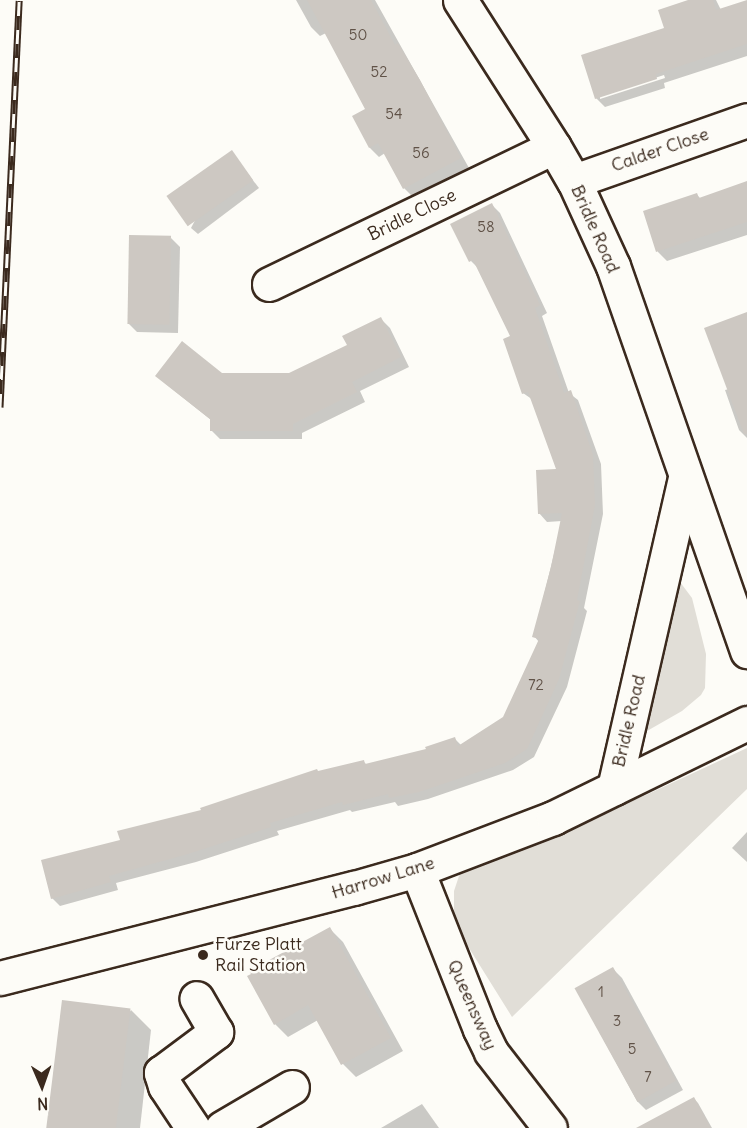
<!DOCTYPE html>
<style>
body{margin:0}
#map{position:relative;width:747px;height:1128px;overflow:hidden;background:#fdfcf7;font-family:Delius,sans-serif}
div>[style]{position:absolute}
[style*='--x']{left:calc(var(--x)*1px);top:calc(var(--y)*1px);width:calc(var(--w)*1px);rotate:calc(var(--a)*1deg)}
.green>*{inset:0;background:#e1ded7}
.shadow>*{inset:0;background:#0003}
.building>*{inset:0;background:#cdc8c2;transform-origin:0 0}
.roads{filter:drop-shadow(2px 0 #3b2a1e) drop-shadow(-2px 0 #3b2a1e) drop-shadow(0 2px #3b2a1e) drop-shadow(0 -2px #3b2a1e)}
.minor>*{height:33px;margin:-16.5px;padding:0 16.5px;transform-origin:16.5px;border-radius:16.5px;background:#fdfcf7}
.rail>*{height:7px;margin-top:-3.5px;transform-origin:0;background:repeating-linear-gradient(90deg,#fdfcf7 0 14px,#3b2a1e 0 28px);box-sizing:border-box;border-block:2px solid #3b2a1e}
.dots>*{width:16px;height:16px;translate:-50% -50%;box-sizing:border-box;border:3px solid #fdfcf7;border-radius:50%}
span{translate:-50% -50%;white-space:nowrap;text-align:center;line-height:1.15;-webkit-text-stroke:5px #fdfcf7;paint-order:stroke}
.number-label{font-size:15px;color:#605247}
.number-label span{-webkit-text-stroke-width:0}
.street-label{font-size:18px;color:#3b2a1e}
.poi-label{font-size:18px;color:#3b2a1e}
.left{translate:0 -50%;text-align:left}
.north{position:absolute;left:12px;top:1056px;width:60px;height:60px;-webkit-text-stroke:4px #fdfcf7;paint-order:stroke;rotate:178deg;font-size:16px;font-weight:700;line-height:24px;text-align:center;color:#3b2a1e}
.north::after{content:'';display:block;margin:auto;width:21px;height:27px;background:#3b2a1e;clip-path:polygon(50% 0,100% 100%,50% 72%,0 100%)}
</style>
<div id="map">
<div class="green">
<i style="clip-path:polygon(680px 582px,692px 598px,706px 654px,705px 688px,701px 695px,682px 711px,647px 731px,631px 733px,666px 584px)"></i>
<i style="clip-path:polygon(747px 748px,747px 789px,512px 1017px,454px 924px,454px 891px,461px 870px,646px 795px)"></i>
</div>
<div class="shadow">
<i style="clip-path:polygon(296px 0,375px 0,469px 168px,413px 197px,404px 188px,385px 153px,379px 157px,370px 148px,354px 116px,367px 110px,326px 33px,320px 36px,311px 27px)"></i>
<i style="clip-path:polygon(evenodd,693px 0,716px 0,721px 10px,747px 1px,747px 56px,664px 83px,665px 88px,605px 107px,596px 98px,693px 0,664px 75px,665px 78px,600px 99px,600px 96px,664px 75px)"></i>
<i style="clip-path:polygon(231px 152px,259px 188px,198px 234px,191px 228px)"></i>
<i style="clip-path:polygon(747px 182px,747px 235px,667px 261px,658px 252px,645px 212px,697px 195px,701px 199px)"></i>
<i style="clip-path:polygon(492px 205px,500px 213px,547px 313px,542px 316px,569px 393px,578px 400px,601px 464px,603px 514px,584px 608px,587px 611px,567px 687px,534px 757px,513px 770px,428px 799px,398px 806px,395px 802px,352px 812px,350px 810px,277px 831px,279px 835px,196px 862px,116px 883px,118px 890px,60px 906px,52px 898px,121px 841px,319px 772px,363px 761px,367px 765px,428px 750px,455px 739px,461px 745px,504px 718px,539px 642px,534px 636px,562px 521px,547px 522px,539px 513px,558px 471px,533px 400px,523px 393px,512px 337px,479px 269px,471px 261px)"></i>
<i style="clip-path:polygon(171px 238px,180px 247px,178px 333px,137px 332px,128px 323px)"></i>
<i style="clip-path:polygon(747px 317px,747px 438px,739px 430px,725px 390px,729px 389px)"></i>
<i style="clip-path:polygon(381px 319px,390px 328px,409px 367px,360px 391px,365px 402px,302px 433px,302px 439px,220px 439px,211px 430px,211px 420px,166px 384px,222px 375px,289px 375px,349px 346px)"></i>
<i style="clip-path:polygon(747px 832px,747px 862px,732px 848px)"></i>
<i style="clip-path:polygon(330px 929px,343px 942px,403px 1051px,356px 1077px,343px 1064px,318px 1020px,288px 1037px,275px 1024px)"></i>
<i style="clip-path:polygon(613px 969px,622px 978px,683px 1090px,646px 1110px,637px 1101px,576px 989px)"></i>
<i style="clip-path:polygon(131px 1010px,151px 1030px,140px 1128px,50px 1128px)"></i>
<i style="clip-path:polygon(694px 1099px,698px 1103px,712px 1128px,679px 1128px)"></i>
<i style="clip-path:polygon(422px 1104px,439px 1128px,381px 1128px)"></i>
</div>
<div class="building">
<i style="clip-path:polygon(307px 0,371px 0,395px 45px,398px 43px,420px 80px,461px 158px,403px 189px,378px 143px,369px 148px,352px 116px,365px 109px)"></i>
<i style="clip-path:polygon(688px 0,713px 0,716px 10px,747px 0,747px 44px,656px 74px,657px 79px,595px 99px,581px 55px,664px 28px,658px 10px)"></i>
<i style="left:232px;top:150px;width:37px;height:80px;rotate:55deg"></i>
<i style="clip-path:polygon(747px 181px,747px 222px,656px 252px,643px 211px,697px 193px,699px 198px)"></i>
<i style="clip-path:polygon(492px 203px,540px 305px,535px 308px,564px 393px,571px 390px,593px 455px,595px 505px,577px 600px,580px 601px,559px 679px,527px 749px,505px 763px,419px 792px,389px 798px,388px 794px,343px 805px,342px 802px,270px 823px,271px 827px,188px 854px,109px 876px,111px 882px,51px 899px,41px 860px,120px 840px,117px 831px,201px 810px,200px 808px,317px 769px,318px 771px,364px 760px,365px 764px,426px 749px,425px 747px,455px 737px,458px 746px,503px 717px,539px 639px,532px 637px,551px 567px,562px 513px,538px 514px,536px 470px,556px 469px,528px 392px,522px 394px,503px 339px,510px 336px,473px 260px,469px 262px,450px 224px)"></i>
<i style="left:129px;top:235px;width:42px;height:89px;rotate:1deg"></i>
<i style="clip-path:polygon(747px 312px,747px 434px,744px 434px,704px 328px)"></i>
<i style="clip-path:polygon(381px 317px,401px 357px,352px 382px,357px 392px,293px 424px,293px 431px,210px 431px,210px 419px,155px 376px,182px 341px,222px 373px,289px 373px,347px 345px,342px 336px)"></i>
<i style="clip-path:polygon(330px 927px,391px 1038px,341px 1065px,308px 1005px,274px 1025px,247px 976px,251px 974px,249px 971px)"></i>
<i style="left:613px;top:967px;width:130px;height:44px;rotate:61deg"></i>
<i style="left:62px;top:1000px;width:69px;height:129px;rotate:7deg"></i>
<i style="clip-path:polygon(694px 1097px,711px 1128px,636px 1128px)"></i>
</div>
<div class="roads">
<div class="minor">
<i style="--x:460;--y:0;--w:174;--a:57.4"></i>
<i style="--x:554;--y:147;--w:39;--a:60"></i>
<i style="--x:574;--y:181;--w:94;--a:65.4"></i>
<i style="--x:613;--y:266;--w:408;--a:70.8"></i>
<i style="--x:574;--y:181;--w:183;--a:-19.4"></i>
<i style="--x:269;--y:284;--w:316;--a:-25.7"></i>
<i style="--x:614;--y:788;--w:318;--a:-77.1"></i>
<i style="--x:417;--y:870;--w:171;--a:68.4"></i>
<i style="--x:480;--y:1029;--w:25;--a:64"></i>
<i style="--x:491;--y:1052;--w:96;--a:52.2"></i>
<i style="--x:0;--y:978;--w:365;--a:-14.3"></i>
<i style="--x:354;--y:888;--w:66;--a:-15.9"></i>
<i style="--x:417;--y:870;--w:146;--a:-20.9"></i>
<i style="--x:553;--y:818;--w:216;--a:-26.1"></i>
<i style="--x:193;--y:1128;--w:50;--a:-123.7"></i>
<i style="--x:165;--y:1086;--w:14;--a:-107"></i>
<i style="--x:161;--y:1073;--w:69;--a:-36.7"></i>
<i style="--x:216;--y:1032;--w:39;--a:-120"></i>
<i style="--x:222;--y:1128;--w:81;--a:-30.4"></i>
</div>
</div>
<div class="rail">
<i style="--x:0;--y:407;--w:407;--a:-87.3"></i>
</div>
<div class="dots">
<i style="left:203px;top:955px;background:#3b2a1e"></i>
</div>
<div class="number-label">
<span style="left:358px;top:35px">50</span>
<span style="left:379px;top:72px">52</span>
<span style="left:394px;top:114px">54</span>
<span style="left:421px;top:153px">56</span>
<span style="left:486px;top:227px">58</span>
<span style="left:536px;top:685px">72</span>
<span style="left:601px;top:992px">1</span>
<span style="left:617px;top:1021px">3</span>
<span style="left:632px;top:1049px">5</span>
<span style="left:648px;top:1077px">7</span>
</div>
<div class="street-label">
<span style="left:660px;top:150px;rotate:-19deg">Calder Close</span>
<span style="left:412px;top:215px;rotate:-26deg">Bridle Close</span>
<span style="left:595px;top:229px;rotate:66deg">Bridle Road</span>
<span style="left:629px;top:721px;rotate:-77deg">Bridle Road</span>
<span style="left:383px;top:878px;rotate:-17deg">Harrow Lane</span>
<span style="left:472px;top:1005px;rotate:66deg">Queensway</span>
</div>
<div class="poi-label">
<span class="left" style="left:215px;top:955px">Furze Platt<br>Rail Station</span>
</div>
<div class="north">N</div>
</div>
